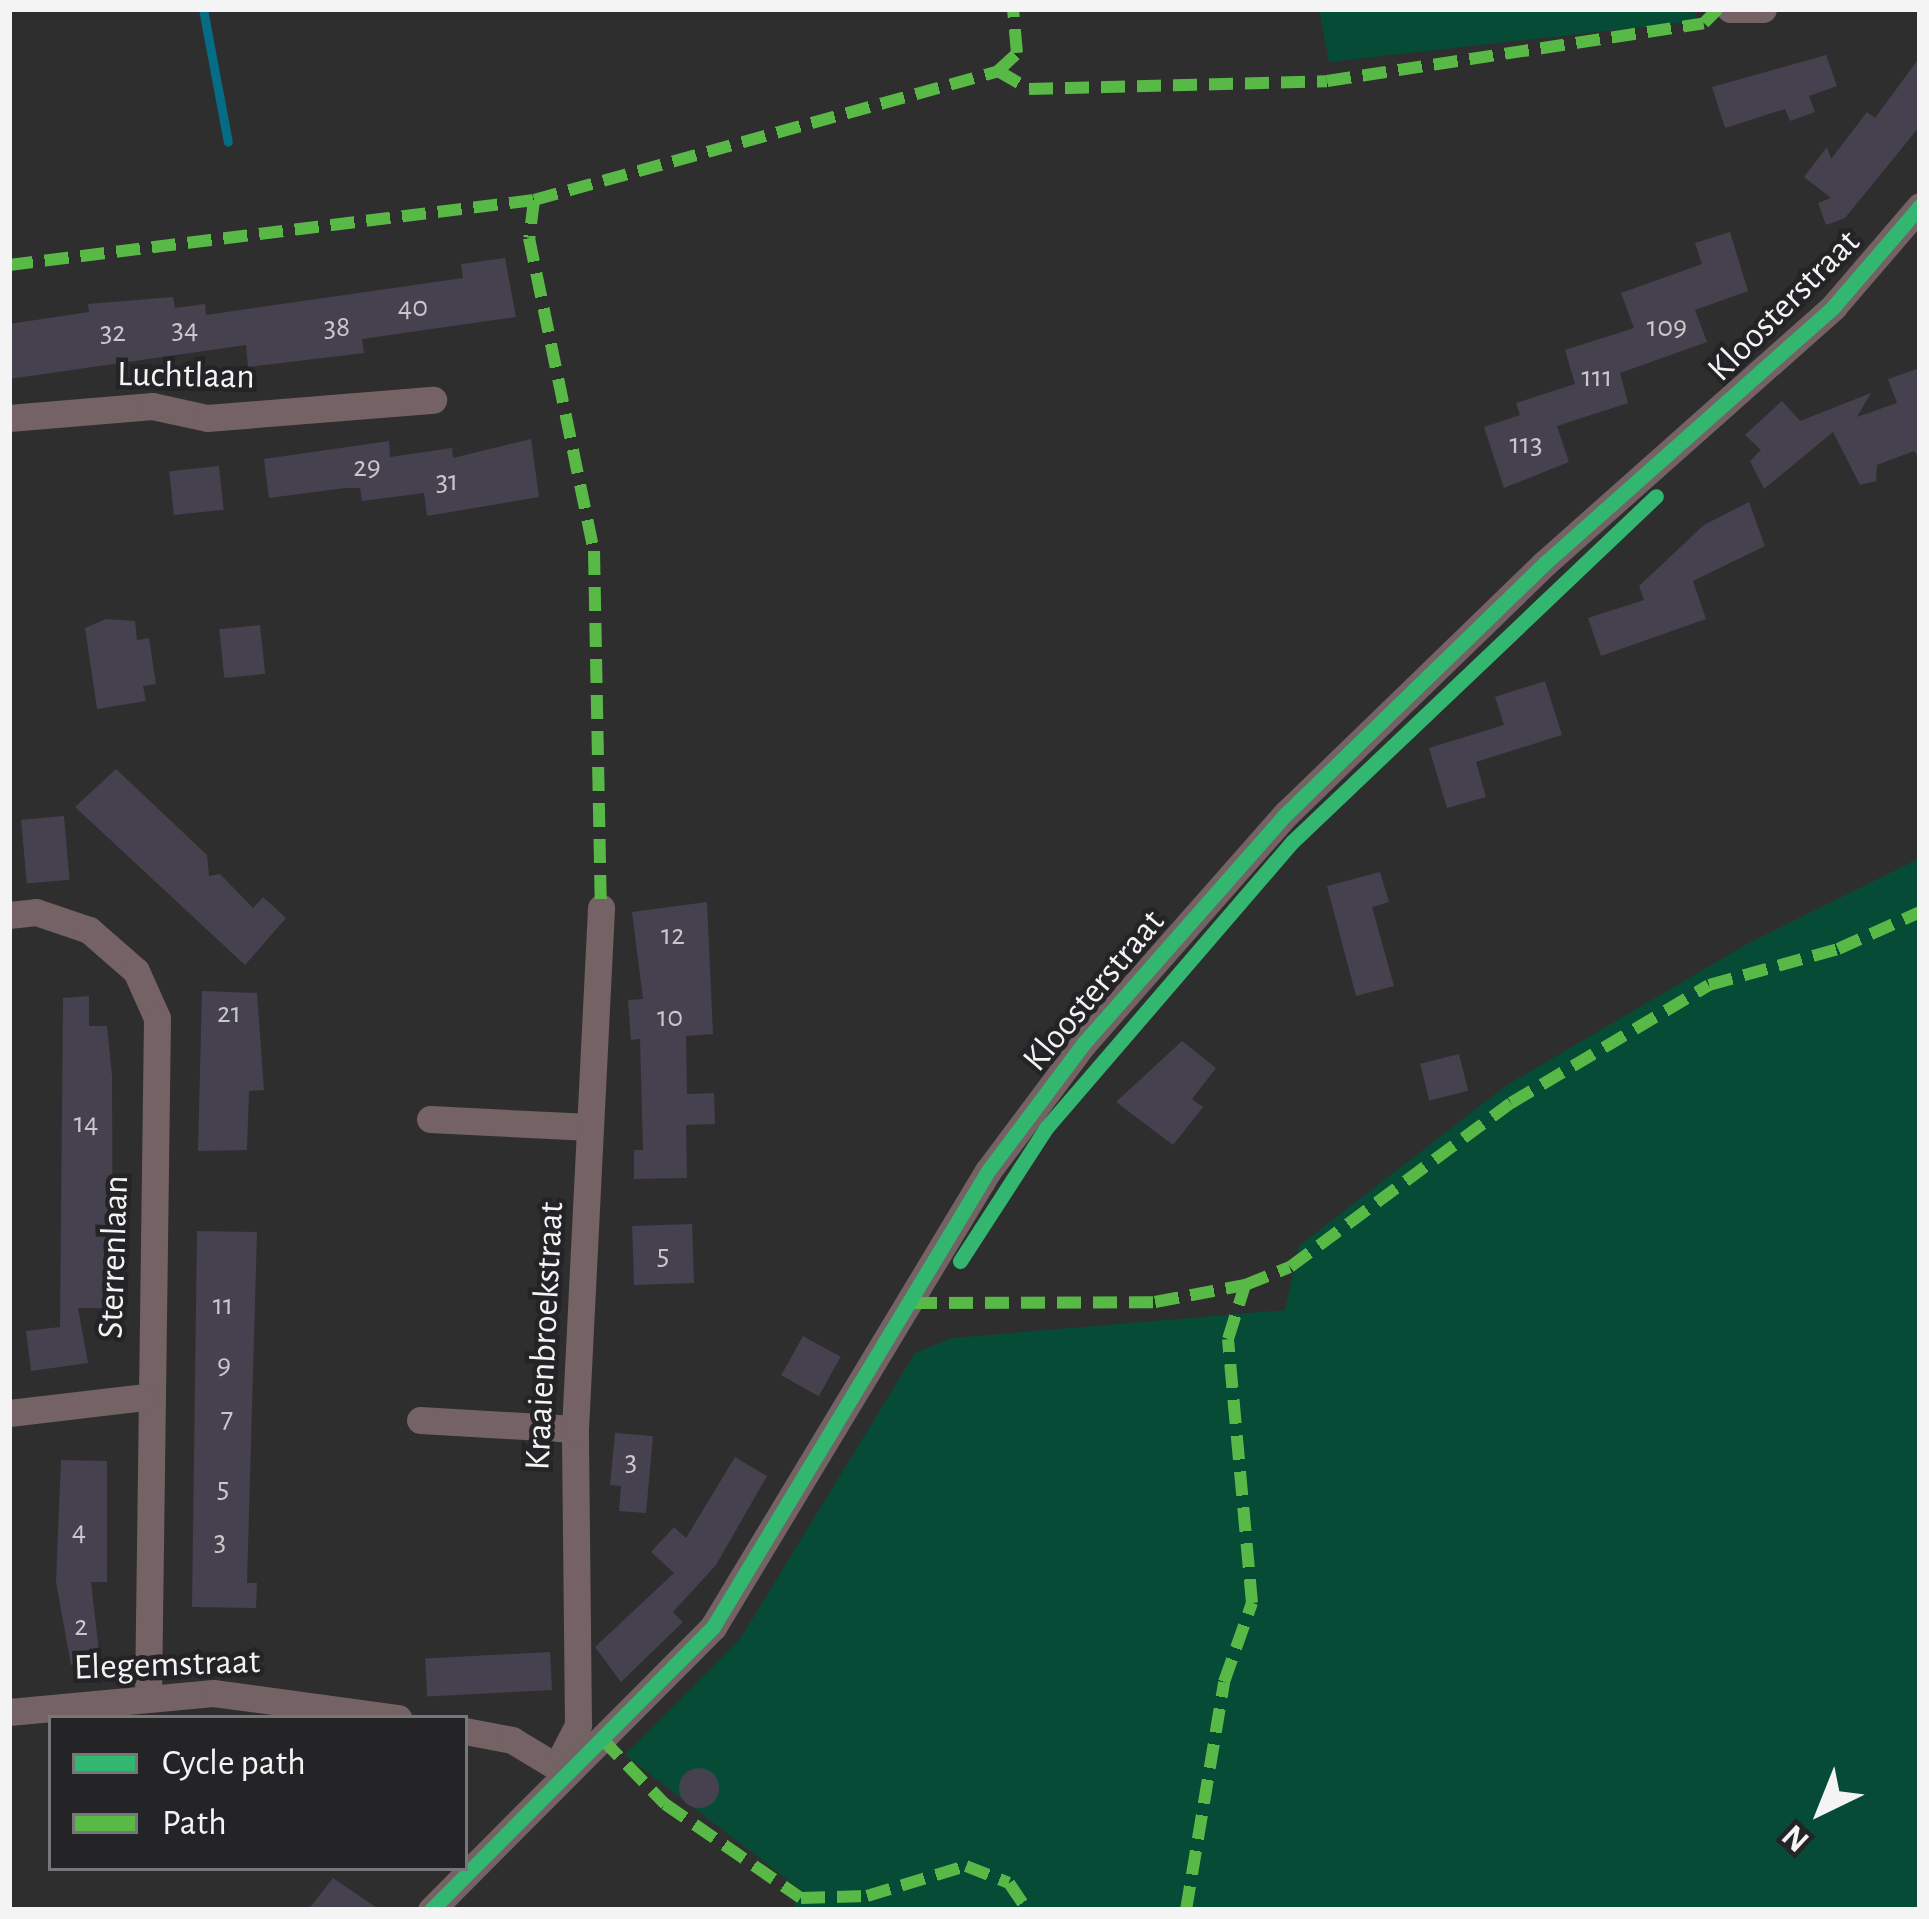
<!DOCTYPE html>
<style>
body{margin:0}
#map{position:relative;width:1929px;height:1919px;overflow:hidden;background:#2e2e2e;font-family:"Alegreya Sans",sans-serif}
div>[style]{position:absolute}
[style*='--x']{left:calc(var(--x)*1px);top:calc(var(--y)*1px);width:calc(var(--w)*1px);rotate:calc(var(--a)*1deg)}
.green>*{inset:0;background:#064b36}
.stream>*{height:9px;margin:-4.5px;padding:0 4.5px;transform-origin:4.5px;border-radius:4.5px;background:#046d85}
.building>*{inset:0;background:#46414e;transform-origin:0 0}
.round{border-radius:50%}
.minor>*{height:27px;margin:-13.5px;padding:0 13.5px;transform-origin:13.5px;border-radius:13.5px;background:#746264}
.quiet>*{height:12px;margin-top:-6px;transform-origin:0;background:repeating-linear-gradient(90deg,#58b947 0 24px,transparent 0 36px)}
.cycleway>*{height:15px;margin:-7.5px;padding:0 7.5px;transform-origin:7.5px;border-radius:7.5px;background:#33b770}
span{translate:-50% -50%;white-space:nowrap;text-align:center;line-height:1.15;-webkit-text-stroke:9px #242326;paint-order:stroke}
.number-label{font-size:30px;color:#c8c7cb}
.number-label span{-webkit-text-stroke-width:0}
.street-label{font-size:36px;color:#f4f4f5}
.frame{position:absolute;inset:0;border:12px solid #f4f4f5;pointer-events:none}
.legend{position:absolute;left:48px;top:1715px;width:420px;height:156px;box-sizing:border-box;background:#242326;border:3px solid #777779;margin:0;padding:15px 21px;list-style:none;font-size:36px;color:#f4f4f5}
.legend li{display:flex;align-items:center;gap:24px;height:60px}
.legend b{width:60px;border:3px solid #777779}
.north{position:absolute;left:1761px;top:1751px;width:120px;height:120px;-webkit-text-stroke:9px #242326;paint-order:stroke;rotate:223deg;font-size:33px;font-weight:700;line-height:48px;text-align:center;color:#f4f4f5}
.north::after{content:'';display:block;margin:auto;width:42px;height:54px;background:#f4f4f5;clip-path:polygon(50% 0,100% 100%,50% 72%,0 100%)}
</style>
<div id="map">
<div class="green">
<i style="clip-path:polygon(1319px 9px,1694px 9px,1697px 21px,1329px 62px)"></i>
<i style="clip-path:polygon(1920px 858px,1920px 1910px,792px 1910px,802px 1891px,625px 1755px,740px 1639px,915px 1353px,952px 1338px,1285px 1310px,1299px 1246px,1507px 1085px,1747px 944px)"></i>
</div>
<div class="stream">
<i style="--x:203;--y:9;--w:135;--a:79.4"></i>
</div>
<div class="building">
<i style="clip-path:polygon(1826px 55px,1837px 86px,1809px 96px,1815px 112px,1790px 121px,1785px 109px,1725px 128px,1712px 87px)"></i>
<i style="clip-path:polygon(1920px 57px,1920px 126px,1845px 218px,1826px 225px,1818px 203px,1831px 198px,1804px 177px,1827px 147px,1831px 159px,1867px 112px,1875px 118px)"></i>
<i style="clip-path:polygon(1730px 232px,1748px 291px,1695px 310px,1707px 342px,1620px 373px,1628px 403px,1557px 426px,1569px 462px,1504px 488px,1484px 427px,1520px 415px,1516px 403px,1575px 384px,1565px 350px,1634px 328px,1621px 293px,1702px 264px,1695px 243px)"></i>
<i style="clip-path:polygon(505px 258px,516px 317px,362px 339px,364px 353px,248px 367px,246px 345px,9px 379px,9px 324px,89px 312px,88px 304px,173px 297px,175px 308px,205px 304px,206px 315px,463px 278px,461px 264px)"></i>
<i style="clip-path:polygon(1920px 368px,1920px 459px,1914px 451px,1877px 465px,1876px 481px,1860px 485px,1833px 432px,1764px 489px,1750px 461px,1761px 450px,1745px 435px,1782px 401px,1800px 421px,1871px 393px,1857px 417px,1897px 403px,1888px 379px)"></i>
<i style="clip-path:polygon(531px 439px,539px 497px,427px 516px,424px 493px,362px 501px,360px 488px,345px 488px,269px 498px,264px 459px,389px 441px,390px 457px,452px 448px,453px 458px)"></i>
<i style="left:219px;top:466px;width:44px;height:50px;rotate:84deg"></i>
<i style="clip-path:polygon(1749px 502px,1765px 546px,1693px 581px,1706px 619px,1601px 656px,1588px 618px,1644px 600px,1639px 586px,1704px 525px)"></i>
<i style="clip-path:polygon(106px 619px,135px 621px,137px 640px,149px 638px,156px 684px,143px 686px,146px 701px,97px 709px,85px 628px)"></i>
<i style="left:260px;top:625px;width:49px;height:41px;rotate:84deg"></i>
<i style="clip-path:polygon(1545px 681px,1562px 735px,1476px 762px,1486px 797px,1447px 808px,1429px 748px,1504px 725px,1495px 697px)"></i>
<i style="clip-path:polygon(116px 769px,207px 855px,209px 876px,220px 874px,253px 908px,263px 897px,286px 918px,245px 965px,75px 807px)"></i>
<i style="left:64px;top:816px;width:64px;height:43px;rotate:85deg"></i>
<i style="clip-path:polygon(1380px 872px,1389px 902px,1372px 907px,1394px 986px,1356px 996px,1327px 886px)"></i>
<i style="clip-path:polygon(707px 902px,713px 1034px,686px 1036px,687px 1094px,714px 1093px,715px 1124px,686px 1125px,687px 1178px,634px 1179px,634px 1150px,643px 1150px,640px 1039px,631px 1040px,628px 1000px,643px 999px,632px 912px)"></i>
<i style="clip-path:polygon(202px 991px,257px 993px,264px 1090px,249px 1091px,247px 1150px,198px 1151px)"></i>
<i style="clip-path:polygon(89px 996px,89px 1026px,107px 1026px,112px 1076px,113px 1308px,78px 1308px,88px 1363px,31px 1371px,26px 1331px,60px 1327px,63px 998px)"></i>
<i style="clip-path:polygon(1182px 1041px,1216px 1068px,1192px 1099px,1203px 1107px,1173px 1145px,1116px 1102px)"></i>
<i style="left:1459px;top:1054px;width:38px;height:40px;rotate:76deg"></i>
<i style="left:692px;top:1224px;width:59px;height:60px;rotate:88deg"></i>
<i style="clip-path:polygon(197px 1231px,257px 1232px,247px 1583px,257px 1583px,256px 1608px,192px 1607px)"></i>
<i style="left:803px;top:1336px;width:43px;height:45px;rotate:29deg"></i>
<i style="clip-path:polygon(615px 1433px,653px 1436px,646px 1513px,619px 1511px,621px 1486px,610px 1485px)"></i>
<i style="clip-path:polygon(735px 1457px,767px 1476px,716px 1565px,673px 1612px,683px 1622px,621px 1682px,595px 1647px,674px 1573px,651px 1552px,674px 1527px,686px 1538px)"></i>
<i style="clip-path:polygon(61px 1460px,107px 1461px,107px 1582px,91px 1582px,100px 1660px,71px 1665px,56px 1582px)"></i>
<i style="left:550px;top:1652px;width:38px;height:125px;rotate:87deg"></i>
<i class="round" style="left:679px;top:1768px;width:40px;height:40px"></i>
<i style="clip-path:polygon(333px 1878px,380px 1910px,308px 1910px)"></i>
</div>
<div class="minor">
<i style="--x:1730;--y:9;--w:33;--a:0"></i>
<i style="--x:9;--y:418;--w:144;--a:-4.8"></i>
<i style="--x:152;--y:406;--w:56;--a:12.3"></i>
<i style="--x:207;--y:418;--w:227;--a:-4.6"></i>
<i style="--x:9;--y:915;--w:27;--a:-6"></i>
<i style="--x:36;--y:912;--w:56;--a:18.8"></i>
<i style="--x:89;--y:930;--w:62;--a:41.1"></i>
<i style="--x:136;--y:971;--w:51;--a:65.9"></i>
<i style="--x:157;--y:1018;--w:677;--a:90.76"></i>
<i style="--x:430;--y:1119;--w:160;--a:2.9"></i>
<i style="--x:9;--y:1413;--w:138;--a:-6.7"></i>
<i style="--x:420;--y:1420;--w:155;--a:3.3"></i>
<i style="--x:9;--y:1712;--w:205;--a:-5.3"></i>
<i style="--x:213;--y:1693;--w:187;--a:7.7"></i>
<i style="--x:465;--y:1731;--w:48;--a:10.8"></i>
<i style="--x:512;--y:1740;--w:62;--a:31.1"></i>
<i style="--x:559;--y:1762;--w:42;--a:-62.8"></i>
<i style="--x:578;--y:1725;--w:296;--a:-90.6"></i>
<i style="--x:575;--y:1429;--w:522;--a:-87.14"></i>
<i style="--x:431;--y:1910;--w:400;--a:-45.1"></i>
<i style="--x:713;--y:1627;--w:533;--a:-58.91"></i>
<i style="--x:988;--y:1171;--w:159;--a:-53.2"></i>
<i style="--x:1083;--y:1044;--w:308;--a:-48.6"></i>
<i style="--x:1287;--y:813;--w:359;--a:-44.1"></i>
<i style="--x:1545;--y:563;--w:387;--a:-41.6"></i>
<i style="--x:1834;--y:306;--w:132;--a:-49.3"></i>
</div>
<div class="quiet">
<i style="--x:998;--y:71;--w:26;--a:-43"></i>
<i style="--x:1017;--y:53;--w:44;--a:-95.2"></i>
<i style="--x:534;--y:200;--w:38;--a:97"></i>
<i style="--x:529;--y:238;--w:320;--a:78.3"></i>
<i style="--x:594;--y:551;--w:357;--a:88.9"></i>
<i style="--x:9;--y:265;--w:529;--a:-7.06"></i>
<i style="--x:534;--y:200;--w:482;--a:-15.5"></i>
<i style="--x:998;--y:71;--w:36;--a:30"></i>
<i style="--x:1029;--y:89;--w:298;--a:-1.5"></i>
<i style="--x:1327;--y:81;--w:381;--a:-8.7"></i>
<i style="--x:1704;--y:23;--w:20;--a:-45"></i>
<i style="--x:913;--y:1303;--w:242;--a:-0.2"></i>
<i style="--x:1155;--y:1302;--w:92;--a:-10.7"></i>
<i style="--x:1245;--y:1285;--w:48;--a:-21.8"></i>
<i style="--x:1290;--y:1267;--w:275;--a:-36.6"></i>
<i style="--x:1511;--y:1103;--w:230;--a:-30.8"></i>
<i style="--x:1709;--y:985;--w:134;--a:-15.6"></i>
<i style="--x:1838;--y:949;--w:90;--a:-24.3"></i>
<i style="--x:602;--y:1739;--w:91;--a:45.9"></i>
<i style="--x:665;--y:1804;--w:165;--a:34.7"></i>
<i style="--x:801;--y:1898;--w:66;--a:-1.7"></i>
<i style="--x:867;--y:1896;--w:103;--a:-16.9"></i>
<i style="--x:966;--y:1866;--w:46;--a:21.6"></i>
<i style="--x:1009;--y:1883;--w:32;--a:56"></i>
<i style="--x:1186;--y:1910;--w:231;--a:-80.5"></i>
<i style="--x:1224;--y:1682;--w:84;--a:-70.5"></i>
<i style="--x:1252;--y:1603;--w:265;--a:-95.2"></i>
<i style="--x:1228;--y:1339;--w:57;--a:-72.5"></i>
</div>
<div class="cycleway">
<i style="--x:960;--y:1261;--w:158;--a:-57.1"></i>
<i style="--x:1046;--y:1128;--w:377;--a:-49.3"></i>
<i style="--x:1292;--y:842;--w:502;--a:-43.55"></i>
<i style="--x:431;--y:1910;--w:400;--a:-45.1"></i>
<i style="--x:713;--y:1627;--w:533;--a:-58.91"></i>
<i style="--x:988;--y:1171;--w:159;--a:-53.2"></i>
<i style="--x:1083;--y:1044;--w:308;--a:-48.6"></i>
<i style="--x:1287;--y:813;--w:359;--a:-44.1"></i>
<i style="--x:1545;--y:563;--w:387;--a:-41.6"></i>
<i style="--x:1834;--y:306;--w:132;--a:-49.3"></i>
</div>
<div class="number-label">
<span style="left:413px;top:307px">40</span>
<span style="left:337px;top:327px">38</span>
<span style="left:1667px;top:327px">109</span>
<span style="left:185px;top:329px">34</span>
<span style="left:113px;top:332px">32</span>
<span style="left:1597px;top:377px">111</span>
<span style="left:1526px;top:444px">113</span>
<span style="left:367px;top:467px">29</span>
<span style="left:447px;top:481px">31</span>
<span style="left:673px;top:935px">12</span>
<span style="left:229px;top:1013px">21</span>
<span style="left:670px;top:1017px">10</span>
<span style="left:86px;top:1123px">14</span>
<span style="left:663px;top:1255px">5</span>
<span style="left:223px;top:1305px">11</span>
<span style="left:224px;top:1365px">9</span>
<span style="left:227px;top:1418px">7</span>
<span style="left:631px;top:1461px">3</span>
<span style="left:223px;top:1488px">5</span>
<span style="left:79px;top:1531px">4</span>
<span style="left:220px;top:1541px">3</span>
<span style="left:81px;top:1626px">2</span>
</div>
<div class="street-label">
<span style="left:1784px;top:306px;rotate:-45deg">Kloosterstraat</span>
<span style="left:186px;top:376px;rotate:1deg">Luchtlaan</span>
<span style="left:1094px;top:991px;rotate:-50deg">Kloosterstraat</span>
<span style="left:114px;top:1257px;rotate:-88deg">Sterrenlaan</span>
<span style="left:545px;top:1336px;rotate:-87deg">Kraaienbroekstraat</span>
<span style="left:167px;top:1665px;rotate:-2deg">Elegemstraat</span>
</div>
<div class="frame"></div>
<ul class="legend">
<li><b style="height:15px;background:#33b770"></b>Cycle path</li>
<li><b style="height:15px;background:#58b947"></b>Path</li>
</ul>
<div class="north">N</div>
</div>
